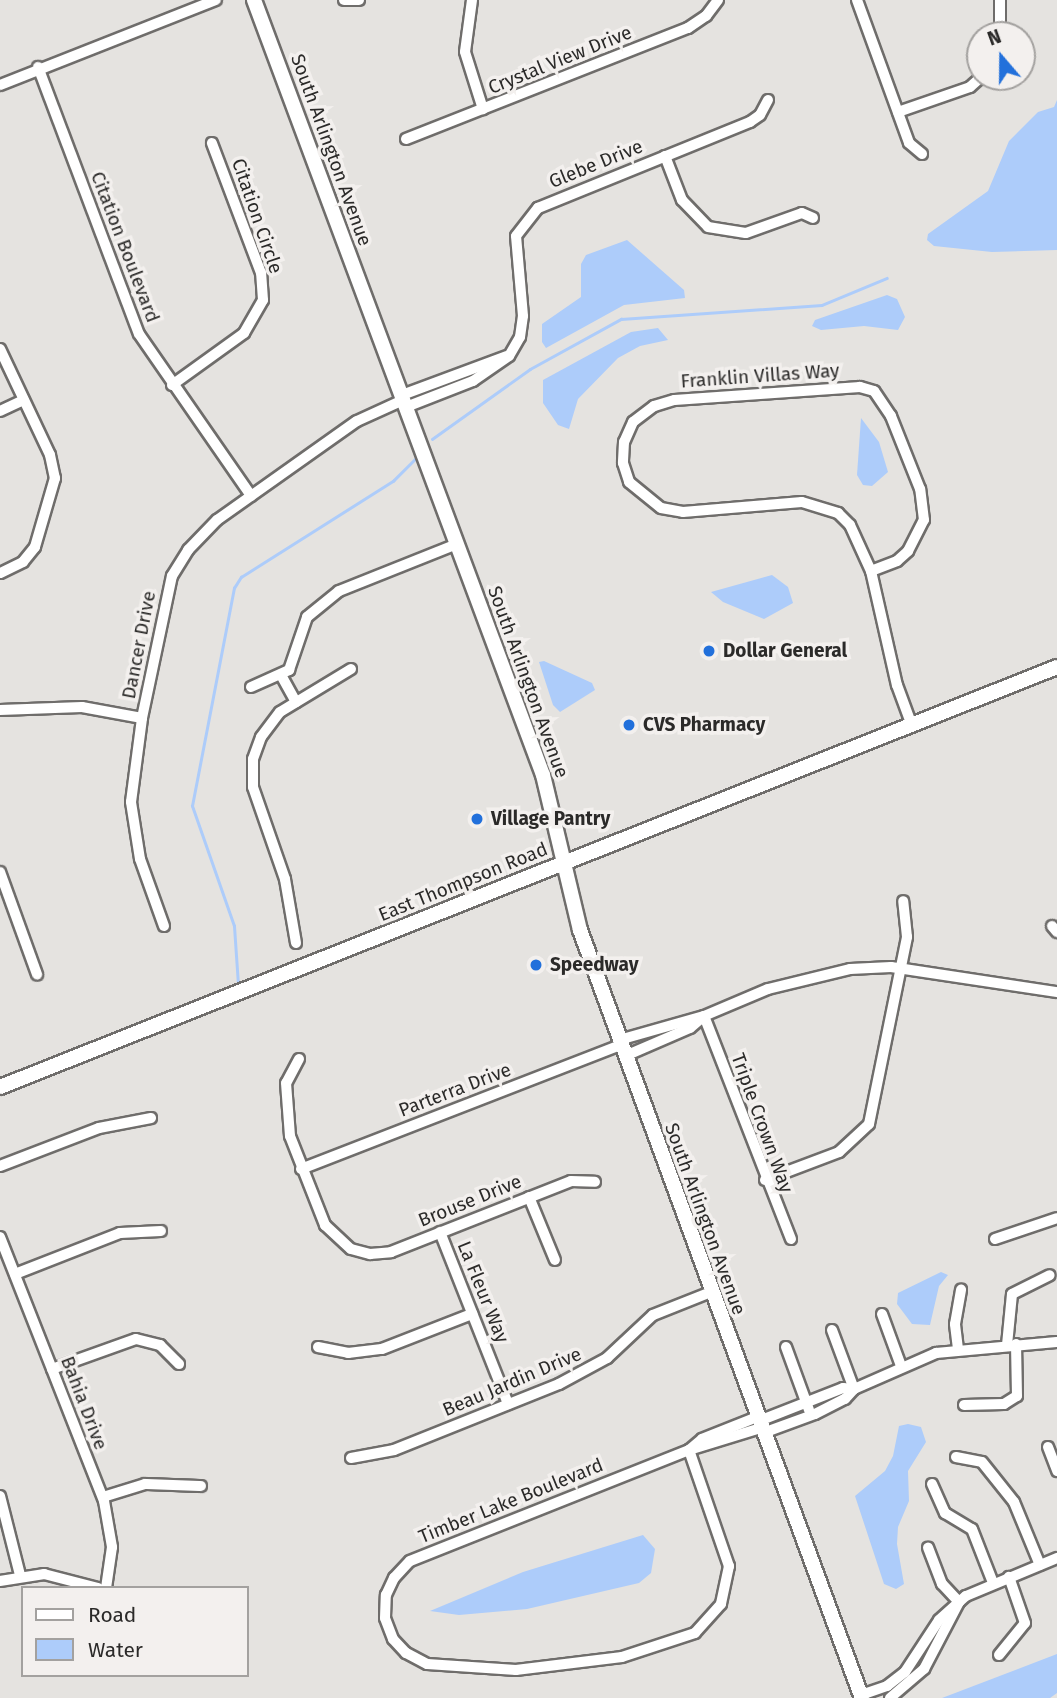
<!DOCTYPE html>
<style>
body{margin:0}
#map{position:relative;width:1057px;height:1698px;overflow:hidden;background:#e5e3e0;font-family:"Fira Sans",sans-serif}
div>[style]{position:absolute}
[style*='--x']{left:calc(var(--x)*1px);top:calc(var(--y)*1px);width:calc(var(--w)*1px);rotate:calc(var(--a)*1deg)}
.water>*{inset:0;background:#adccfa}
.stream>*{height:2.5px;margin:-1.25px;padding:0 1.25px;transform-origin:1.25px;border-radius:1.25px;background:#adccfa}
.roads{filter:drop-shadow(2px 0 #6f6d6b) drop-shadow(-2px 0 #6f6d6b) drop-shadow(0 2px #6f6d6b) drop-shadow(0 -2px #6f6d6b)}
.minor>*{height:10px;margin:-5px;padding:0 5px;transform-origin:5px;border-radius:5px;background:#fff}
.major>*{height:14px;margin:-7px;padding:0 7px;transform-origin:7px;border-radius:7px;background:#fff}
.dots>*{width:19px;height:19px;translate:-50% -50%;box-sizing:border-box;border:4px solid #f3f0ee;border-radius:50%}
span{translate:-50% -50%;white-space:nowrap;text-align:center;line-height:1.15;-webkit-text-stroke:7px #f3f0ee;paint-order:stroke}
.street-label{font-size:19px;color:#2b2a29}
.poi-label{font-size:19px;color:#2b2a29;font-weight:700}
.left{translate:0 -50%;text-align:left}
.legend{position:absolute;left:21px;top:1586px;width:228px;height:91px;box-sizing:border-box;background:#f3f0ee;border:2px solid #a3a19f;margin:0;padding:9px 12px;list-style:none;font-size:21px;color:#2b2a29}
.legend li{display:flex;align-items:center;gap:14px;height:35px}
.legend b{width:35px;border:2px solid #a3a19f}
.north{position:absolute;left:966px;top:21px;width:70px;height:70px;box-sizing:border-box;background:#f3f0ee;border:2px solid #a3a19f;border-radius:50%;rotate:340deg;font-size:19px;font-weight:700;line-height:28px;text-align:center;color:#2b2a29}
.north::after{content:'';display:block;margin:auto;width:24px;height:32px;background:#2270db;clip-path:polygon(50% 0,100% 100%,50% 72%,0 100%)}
</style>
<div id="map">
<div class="water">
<i style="clip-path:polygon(1057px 100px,1057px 250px,992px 252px,934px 246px,927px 240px,928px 234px,988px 191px,1009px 141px,1038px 112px,1054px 107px)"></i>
<i style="clip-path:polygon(627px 240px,684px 290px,685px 298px,624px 305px,546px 348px,542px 342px,542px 324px,581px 297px,581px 264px,586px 255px)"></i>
<i style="clip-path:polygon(887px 295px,897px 299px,905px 317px,898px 330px,864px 326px,821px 330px,812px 326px,815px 320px)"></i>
<i style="clip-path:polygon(658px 328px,668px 340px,640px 346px,618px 358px,578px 399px,569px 429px,558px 425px,543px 403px,543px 380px,631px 332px)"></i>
<i style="clip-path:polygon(861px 418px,879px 442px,888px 472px,872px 486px,863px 485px,857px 475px)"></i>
<i style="clip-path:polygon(772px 575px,788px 587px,793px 603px,764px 619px,723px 602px,711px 592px)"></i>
<i style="clip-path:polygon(544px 661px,592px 683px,595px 690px,560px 712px,553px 705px,539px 662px)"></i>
<i style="clip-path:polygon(941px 1272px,948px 1275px,939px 1286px,930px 1325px,912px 1324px,897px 1304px,898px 1293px)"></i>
<i style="clip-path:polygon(908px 1424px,921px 1427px,926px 1442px,908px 1471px,909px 1501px,898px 1527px,897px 1544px,904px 1584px,896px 1589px,884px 1584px,855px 1496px,885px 1471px,893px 1456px,899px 1426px)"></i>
<i style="clip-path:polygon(643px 1535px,655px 1549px,651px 1573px,639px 1583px,527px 1609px,459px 1615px,430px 1611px,523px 1572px)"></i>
<i style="clip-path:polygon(1057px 1654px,1057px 1693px,1050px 1698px,942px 1698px)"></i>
</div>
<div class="stream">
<i style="--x:432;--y:439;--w:120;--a:-35.5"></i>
<i style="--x:530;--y:369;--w:104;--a:-28.8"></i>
<i style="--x:621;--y:319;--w:201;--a:-4"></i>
<i style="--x:822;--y:305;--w:70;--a:-22.6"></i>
<i style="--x:238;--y:985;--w:59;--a:-93.9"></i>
<i style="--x:234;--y:926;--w:127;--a:-109.3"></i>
<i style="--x:192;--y:806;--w:222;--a:-79.1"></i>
<i style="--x:234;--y:588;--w:13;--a:-58"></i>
<i style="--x:241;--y:577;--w:180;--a:-32.3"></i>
<i style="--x:393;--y:481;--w:33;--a:-45"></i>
</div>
<div class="roads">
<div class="minor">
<i style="--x:344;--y:0;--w:15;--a:0"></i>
<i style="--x:472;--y:0;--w:52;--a:97.7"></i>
<i style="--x:465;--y:52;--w:60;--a:72.5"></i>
<i style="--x:857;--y:0;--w:152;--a:70"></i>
<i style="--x:909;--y:143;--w:17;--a:40"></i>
<i style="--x:1000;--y:0;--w:35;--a:90"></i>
<i style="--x:38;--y:67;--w:285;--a:69.3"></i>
<i style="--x:139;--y:334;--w:197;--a:55.3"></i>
<i style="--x:0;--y:85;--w:232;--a:-21.5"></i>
<i style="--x:898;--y:112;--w:76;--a:-19.1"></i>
<i style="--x:970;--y:87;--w:15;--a:-42"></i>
<i style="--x:406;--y:139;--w:303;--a:-21.5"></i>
<i style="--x:688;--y:28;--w:22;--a:-34"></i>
<i style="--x:706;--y:16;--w:20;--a:-53"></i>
<i style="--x:665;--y:156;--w:47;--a:68.9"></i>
<i style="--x:682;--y:200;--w:37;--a:46"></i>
<i style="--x:708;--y:227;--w:38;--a:9"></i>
<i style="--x:746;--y:233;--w:59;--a:-19.7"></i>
<i style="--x:802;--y:213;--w:12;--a:24"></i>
<i style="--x:0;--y:349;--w:117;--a:64.7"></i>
<i style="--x:50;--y:455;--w:24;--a:78"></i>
<i style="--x:55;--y:478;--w:72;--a:106.2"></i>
<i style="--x:35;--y:547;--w:19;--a:129"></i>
<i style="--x:23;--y:562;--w:25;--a:154"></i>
<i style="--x:172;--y:385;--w:89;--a:-35.8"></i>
<i style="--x:244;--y:333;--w:38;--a:-60"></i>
<i style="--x:263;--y:300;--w:27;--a:-94"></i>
<i style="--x:261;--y:273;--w:139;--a:-110.7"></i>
<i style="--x:402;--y:395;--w:112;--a:-20.4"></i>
<i style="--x:406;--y:407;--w:72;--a:-21.2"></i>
<i style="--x:473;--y:381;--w:44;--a:-34.8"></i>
<i style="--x:509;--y:356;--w:22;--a:-60"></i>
<i style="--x:520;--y:337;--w:21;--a:-82"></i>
<i style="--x:523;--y:316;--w:80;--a:-95"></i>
<i style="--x:516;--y:236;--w:36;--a:-52"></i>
<i style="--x:538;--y:208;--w:229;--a:-22.1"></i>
<i style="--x:750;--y:122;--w:12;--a:-35"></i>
<i style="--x:760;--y:115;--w:17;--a:-62"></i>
<i style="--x:0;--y:411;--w:26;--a:-25"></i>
<i style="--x:871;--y:571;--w:28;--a:-21"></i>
<i style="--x:897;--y:561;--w:15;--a:-42"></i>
<i style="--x:908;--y:551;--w:35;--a:-63"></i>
<i style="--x:924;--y:520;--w:31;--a:-97"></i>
<i style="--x:920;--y:489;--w:79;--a:-111.7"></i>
<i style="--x:891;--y:416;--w:30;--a:-124"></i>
<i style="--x:874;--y:391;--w:15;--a:-164"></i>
<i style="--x:860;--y:387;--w:186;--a:176"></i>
<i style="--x:674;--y:400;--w:21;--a:163"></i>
<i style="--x:654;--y:406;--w:26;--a:143"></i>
<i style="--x:633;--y:422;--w:22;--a:114"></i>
<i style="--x:624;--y:442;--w:21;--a:93"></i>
<i style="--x:623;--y:463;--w:20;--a:72"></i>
<i style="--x:629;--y:482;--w:41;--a:39.1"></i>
<i style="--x:661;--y:508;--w:22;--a:10"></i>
<i style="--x:683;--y:512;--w:119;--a:-4.8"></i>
<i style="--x:802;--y:502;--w:38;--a:17"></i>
<i style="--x:838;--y:513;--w:17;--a:45"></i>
<i style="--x:850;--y:525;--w:51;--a:65.5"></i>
<i style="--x:871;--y:571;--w:117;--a:77.2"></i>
<i style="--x:897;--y:685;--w:40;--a:69.8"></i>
<i style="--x:281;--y:675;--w:31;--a:61"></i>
<i style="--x:251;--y:687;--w:42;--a:-24.1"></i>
<i style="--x:289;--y:670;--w:56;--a:-71.2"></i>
<i style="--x:307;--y:617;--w:41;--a:-39.1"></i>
<i style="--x:339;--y:591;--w:127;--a:-21.7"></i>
<i style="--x:0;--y:710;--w:82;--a:-2.1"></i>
<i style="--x:82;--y:707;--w:61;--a:10.4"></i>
<i style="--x:0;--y:872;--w:109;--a:70.1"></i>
<i style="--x:164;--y:926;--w:71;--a:-109.7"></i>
<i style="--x:140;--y:859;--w:58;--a:-99"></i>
<i style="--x:131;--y:802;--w:85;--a:-82.5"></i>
<i style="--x:142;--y:718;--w:145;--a:-78.1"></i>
<i style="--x:172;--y:576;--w:31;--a:-58"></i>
<i style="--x:188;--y:550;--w:42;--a:-46"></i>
<i style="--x:217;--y:520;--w:171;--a:-35.3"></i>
<i style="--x:357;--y:421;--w:51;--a:-24.5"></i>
<i style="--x:1052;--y:926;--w:8;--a:50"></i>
<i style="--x:296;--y:943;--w:65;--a:-99.8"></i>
<i style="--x:285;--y:879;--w:97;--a:-109.2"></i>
<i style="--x:253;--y:787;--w:28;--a:-90"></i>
<i style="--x:253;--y:759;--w:23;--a:-70"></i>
<i style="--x:261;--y:737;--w:31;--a:-53"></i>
<i style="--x:280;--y:712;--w:83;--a:-31.2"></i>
<i style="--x:619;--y:1040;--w:88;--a:-15.8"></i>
<i style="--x:704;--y:1016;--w:18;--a:139"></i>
<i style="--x:690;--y:1028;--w:71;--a:156.7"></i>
<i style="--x:299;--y:1059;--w:27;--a:118"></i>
<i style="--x:286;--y:1083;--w:53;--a:85.7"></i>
<i style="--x:290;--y:1136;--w:96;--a:68.5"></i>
<i style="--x:325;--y:1225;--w:35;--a:43"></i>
<i style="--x:351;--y:1249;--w:20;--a:15"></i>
<i style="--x:370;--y:1254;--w:21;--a:-5"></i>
<i style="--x:391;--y:1252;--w:193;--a:-21.5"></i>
<i style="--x:571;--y:1181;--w:24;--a:2"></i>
<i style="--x:0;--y:1166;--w:106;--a:-21"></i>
<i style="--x:99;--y:1128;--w:53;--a:-10.9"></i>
<i style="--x:301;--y:1169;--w:343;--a:-21.2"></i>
<i style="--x:765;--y:1180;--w:79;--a:-20.7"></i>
<i style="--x:839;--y:1152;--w:41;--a:-43"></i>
<i style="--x:869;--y:1124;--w:191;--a:-78.5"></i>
<i style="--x:907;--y:937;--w:36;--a:-96"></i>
<i style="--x:529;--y:1197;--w:68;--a:67.6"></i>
<i style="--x:440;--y:1232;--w:185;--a:68.4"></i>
<i style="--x:0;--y:1237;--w:284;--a:68.5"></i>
<i style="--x:104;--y:1501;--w:47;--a:80.1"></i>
<i style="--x:112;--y:1547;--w:41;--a:98.3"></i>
<i style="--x:791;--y:1239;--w:239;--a:-111.3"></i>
<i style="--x:704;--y:1016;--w:69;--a:-22.9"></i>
<i style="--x:768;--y:989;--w:84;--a:-13.7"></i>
<i style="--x:850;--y:969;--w:41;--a:-2.8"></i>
<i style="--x:891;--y:967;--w:168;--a:8.6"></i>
<i style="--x:995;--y:1239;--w:65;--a:-18.7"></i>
<i style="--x:15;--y:1274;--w:113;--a:-21.3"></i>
<i style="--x:120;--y:1233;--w:41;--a:-2.8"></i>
<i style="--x:882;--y:1314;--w:55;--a:69.9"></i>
<i style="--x:832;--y:1330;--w:63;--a:69.6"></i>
<i style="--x:1007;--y:1345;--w:51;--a:-84.4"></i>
<i style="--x:1012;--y:1294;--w:42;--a:-26.6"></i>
<i style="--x:318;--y:1347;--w:31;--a:11"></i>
<i style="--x:348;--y:1353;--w:34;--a:-7"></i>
<i style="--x:382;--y:1349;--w:97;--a:-21.3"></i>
<i style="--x:786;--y:1347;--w:67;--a:69.9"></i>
<i style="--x:958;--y:1349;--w:25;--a:-97"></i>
<i style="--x:955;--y:1324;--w:35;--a:-80"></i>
<i style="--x:52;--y:1369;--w:89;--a:-19.7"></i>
<i style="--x:136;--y:1339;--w:25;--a:14"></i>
<i style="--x:160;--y:1345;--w:27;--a:45"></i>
<i style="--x:964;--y:1405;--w:40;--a:-1.4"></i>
<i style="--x:1004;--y:1404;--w:15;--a:-32"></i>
<i style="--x:1017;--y:1396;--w:52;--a:-91.1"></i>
<i style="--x:759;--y:1421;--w:90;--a:-21.4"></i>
<i style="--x:843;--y:1388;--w:11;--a:5"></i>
<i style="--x:763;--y:1433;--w:55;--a:-20.1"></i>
<i style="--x:815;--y:1414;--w:34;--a:-27"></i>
<i style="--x:845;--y:1399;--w:13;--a:-48"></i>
<i style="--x:854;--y:1389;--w:90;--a:-23.7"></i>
<i style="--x:936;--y:1353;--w:121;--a:-5.2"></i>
<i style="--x:1048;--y:1447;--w:26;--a:69"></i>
<i style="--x:689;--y:1450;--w:123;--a:71"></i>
<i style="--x:729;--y:1566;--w:39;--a:102"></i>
<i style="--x:721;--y:1604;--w:39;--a:132"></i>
<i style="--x:695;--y:1633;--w:77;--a:161.8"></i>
<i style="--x:622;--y:1657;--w:107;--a:173"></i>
<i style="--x:516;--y:1670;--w:89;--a:-176.1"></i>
<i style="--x:427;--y:1664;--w:24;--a:-152"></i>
<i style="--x:406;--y:1653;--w:19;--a:-133"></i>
<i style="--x:393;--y:1639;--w:22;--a:-111"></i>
<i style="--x:385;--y:1618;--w:23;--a:-88"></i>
<i style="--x:386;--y:1595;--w:19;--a:-65"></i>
<i style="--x:394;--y:1578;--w:23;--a:-47"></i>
<i style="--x:410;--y:1561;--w:300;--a:-21.7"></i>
<i style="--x:689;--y:1450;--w:75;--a:-17"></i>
<i style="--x:689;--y:1450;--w:17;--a:-40"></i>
<i style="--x:702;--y:1439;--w:59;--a:-21.8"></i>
<i style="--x:956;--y:1457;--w:26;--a:11"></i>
<i style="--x:982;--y:1462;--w:51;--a:51.3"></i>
<i style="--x:1014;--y:1502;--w:68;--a:67.6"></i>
<i style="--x:351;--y:1458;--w:44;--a:-10.5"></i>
<i style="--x:394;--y:1450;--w:178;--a:-21.8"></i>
<i style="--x:559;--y:1384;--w:55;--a:-28.4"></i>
<i style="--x:607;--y:1358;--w:63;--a:-43.1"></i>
<i style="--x:653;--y:1315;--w:62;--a:-21.6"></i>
<i style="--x:932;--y:1484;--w:32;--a:66"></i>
<i style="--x:945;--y:1513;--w:31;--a:31"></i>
<i style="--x:972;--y:1529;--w:58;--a:68.7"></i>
<i style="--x:0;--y:1496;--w:81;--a:75.8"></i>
<i style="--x:103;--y:1497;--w:44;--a:-17.2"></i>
<i style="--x:145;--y:1484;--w:56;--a:2"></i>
<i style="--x:0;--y:1581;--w:45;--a:-9"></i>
<i style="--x:44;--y:1574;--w:56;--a:14.5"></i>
<i style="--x:999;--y:1655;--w:41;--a:-50.9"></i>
<i style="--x:1025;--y:1623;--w:49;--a:-109.2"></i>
<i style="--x:861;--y:1695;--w:28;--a:-19"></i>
<i style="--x:887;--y:1686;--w:23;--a:-38"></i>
<i style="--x:905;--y:1672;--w:62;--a:-56.8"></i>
<i style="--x:939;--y:1620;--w:36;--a:-42"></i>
<i style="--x:966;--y:1596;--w:99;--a:-22.7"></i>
<i style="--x:890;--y:1698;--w:45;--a:-40.5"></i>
<i style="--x:924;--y:1669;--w:76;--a:-62.4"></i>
<i style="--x:959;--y:1602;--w:25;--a:-133"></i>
<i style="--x:942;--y:1584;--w:39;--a:-111"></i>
</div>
<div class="major">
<i style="--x:254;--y:0;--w:827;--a:69.55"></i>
<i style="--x:543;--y:775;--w:159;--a:76.6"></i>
<i style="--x:580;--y:930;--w:818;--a:69.84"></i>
<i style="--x:0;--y:1087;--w:1137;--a:-21.67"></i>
</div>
</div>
<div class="dots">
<i style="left:709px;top:651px;background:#2270db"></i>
<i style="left:629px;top:725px;background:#2270db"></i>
<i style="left:477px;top:819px;background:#2270db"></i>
<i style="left:536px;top:965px;background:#2270db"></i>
</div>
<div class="street-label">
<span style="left:560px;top:60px;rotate:-22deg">Crystal View Drive</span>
<span style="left:331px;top:150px;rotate:70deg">South Arlington Avenue</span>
<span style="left:596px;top:164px;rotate:-22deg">Glebe Drive</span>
<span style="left:257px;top:216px;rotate:71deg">Citation Circle</span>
<span style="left:125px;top:247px;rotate:69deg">Citation Boulevard</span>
<span style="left:760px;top:376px;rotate:-4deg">Franklin Villas Way</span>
<span style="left:139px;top:645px;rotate:-79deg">Dancer Drive</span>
<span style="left:528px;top:682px;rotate:70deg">South Arlington Avenue</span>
<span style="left:463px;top:882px;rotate:-22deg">East Thompson Road</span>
<span style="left:455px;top:1090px;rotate:-21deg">Parterra Drive</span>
<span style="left:762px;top:1123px;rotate:70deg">Triple Crown Way</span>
<span style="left:470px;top:1201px;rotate:-22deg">Brouse Drive</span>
<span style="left:705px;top:1219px;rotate:70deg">South Arlington Avenue</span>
<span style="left:483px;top:1292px;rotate:68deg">La Fleur Way</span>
<span style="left:512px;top:1382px;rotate:-23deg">Beau Jardin Drive</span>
<span style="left:84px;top:1403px;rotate:69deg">Bahia Drive</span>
<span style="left:511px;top:1501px;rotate:-22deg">Timber Lake Boulevard</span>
</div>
<div class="poi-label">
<span class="left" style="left:723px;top:651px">Dollar General</span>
<span class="left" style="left:643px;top:725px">CVS Pharmacy</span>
<span class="left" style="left:491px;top:819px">Village Pantry</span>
<span class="left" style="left:550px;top:965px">Speedway</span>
</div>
<ul class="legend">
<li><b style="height:9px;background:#fff"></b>Road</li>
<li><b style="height:19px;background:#adccfa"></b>Water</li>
</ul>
<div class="north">N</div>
</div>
